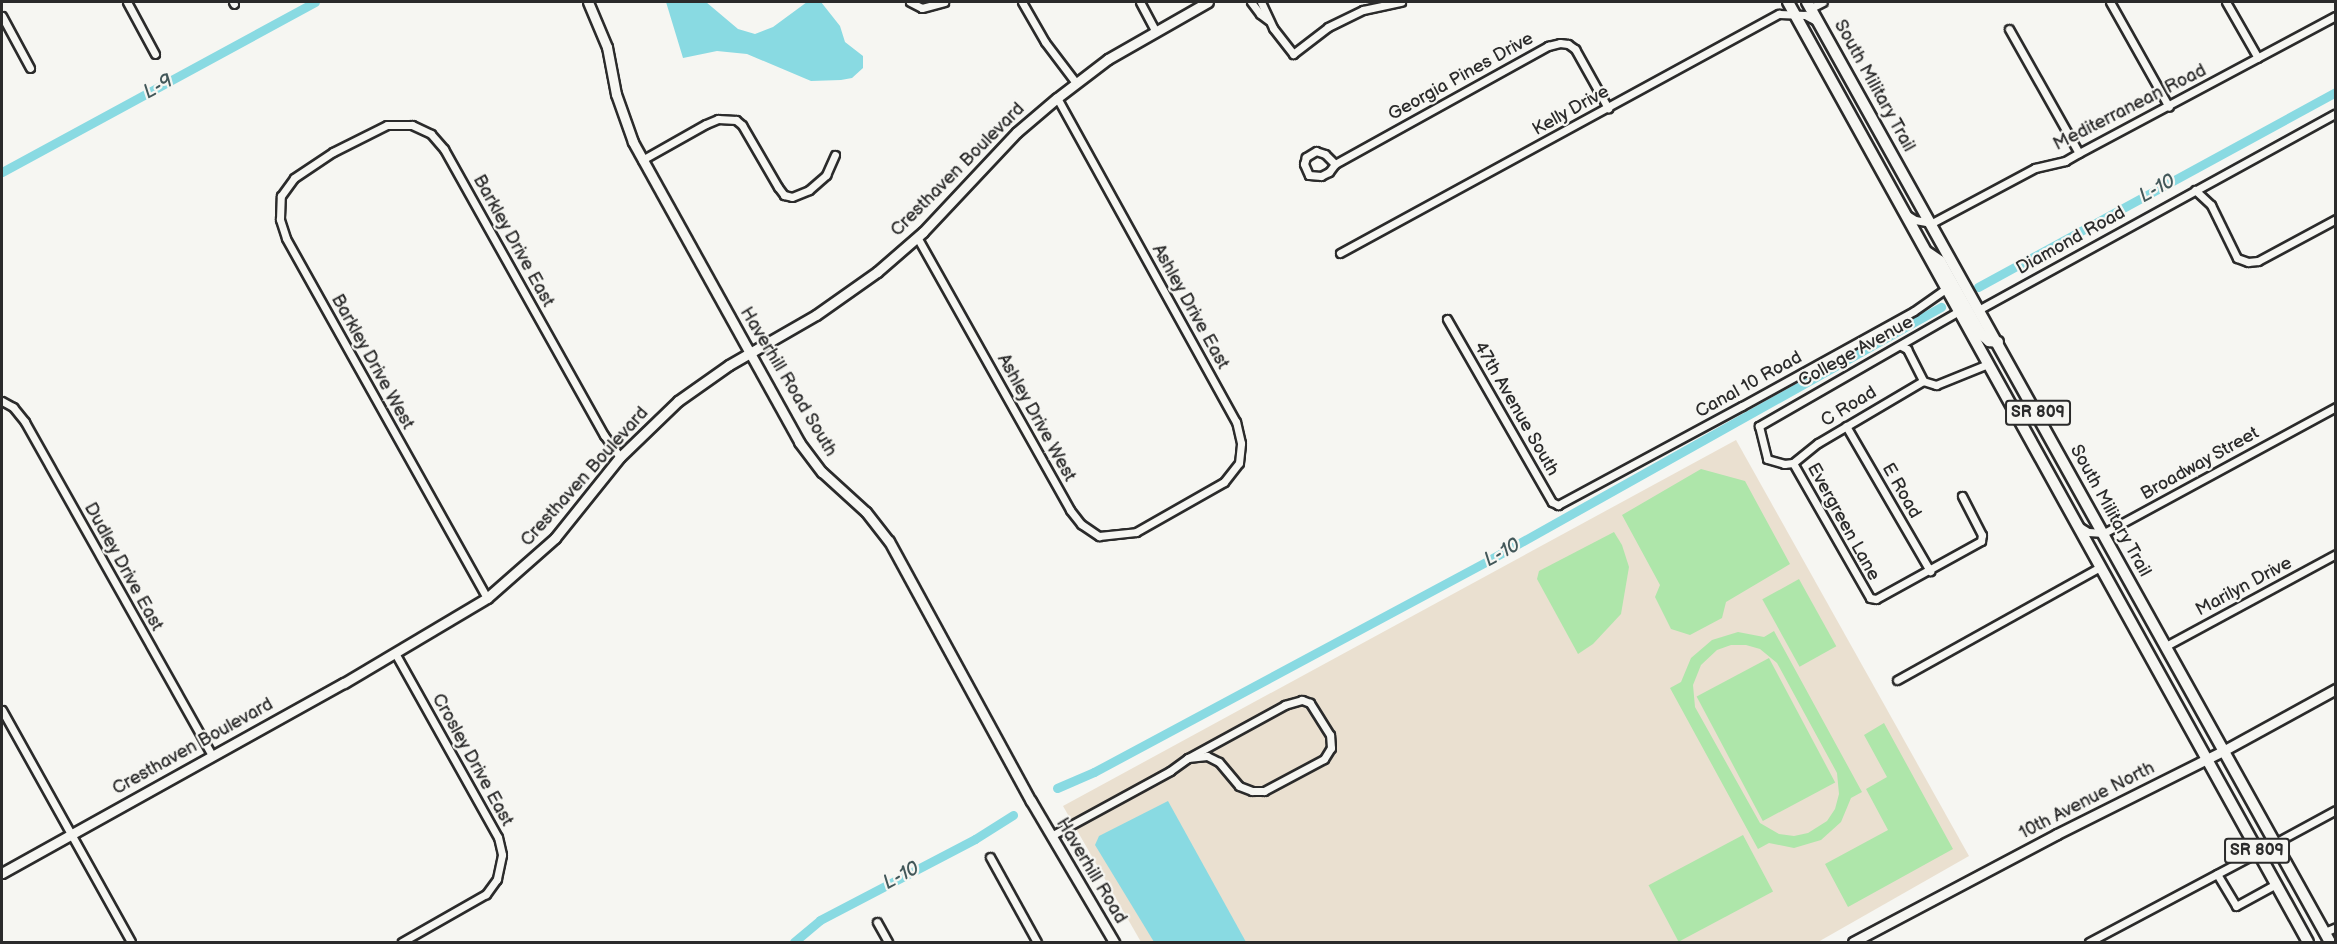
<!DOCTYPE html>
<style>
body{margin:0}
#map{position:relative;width:2337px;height:944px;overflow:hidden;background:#f6f6f2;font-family:"Balsamiq Sans",sans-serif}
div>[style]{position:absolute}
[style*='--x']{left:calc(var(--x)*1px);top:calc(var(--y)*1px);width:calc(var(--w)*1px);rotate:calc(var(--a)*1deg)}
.built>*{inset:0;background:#eae0d0}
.green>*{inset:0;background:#aee6aa;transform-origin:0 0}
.water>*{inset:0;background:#89dae2}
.canal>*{height:9px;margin:-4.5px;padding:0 4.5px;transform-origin:4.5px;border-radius:4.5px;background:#89dae2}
.roads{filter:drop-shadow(2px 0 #2b2b2b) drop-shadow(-2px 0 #2b2b2b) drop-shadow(0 2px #2b2b2b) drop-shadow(0 -2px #2b2b2b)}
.street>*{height:7px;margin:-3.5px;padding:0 3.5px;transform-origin:3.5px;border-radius:3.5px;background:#f6f6f2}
.secondary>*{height:9px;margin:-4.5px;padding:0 4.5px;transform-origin:4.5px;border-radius:4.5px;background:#f6f6f2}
.primary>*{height:10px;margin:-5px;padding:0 5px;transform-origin:5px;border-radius:5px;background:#f6f6f2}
span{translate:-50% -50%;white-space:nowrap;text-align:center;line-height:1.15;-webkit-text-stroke:4.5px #f6f6f2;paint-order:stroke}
.shield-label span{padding:2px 4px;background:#f6f6f2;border:2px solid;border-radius:4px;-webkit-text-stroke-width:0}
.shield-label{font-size:16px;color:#2b2b2b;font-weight:700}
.street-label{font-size:18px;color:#2b2b2b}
.water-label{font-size:20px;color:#425759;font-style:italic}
.frame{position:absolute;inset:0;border:3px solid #2b2b2b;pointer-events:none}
</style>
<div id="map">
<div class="built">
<i style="clip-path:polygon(1736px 440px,1969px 856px,1818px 942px,1141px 942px,1063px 806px)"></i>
</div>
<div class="green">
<i style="clip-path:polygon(1701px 469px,1745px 481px,1790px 564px,1726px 602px,1722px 618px,1690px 635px,1671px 629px,1655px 597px,1660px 585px,1622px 515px)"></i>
<i style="clip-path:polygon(1614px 532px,1622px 545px,1629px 567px,1621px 614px,1593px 644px,1578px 654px,1537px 579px,1539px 571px)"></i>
<i style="left:1799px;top:579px;width:77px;height:42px;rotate:61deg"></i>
<i style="clip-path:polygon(evenodd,1774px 631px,1862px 792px,1851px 798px,1841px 822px,1821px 840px,1794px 848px,1769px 843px,1758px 849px,1670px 688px,1681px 682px,1691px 658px,1712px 640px,1738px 632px,1764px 637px,1774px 631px,1731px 645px,1746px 645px,1760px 649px,1777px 663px,1837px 773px,1839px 794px,1835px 809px,1827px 821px,1808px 833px,1794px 836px,1779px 834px,1760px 823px,1695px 707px,1693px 685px,1701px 665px,1717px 650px,1731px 645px)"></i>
<i style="left:1769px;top:658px;width:141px;height:82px;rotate:62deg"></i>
<i style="clip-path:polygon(1884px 723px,1953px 849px,1848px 907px,1825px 864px,1888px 830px,1866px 789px,1887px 777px,1864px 735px)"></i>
<i style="left:1743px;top:835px;width:64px;height:107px;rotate:62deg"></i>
</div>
<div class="water">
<i style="clip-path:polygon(666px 2px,706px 2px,738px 29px,755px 34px,773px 27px,807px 2px,821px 2px,840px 26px,845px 42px,863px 56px,863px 68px,852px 78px,841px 80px,811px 81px,747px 54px,717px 51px,683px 58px)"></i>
<i style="clip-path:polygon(1168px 801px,1246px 942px,1154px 942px,1095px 845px,1099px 836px)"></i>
</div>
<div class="canal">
<i style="--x:2;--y:172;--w:356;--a:-28.5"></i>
<i style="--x:1978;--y:287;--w:408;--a:-28.6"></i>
<i style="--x:1057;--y:788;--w:40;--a:-23.4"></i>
<i style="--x:1094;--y:772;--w:451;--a:-28.2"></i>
<i style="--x:1491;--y:559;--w:516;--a:-29.25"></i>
<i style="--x:794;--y:942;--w:34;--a:-40"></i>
<i style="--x:820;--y:920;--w:175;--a:-27.6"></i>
<i style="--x:975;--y:839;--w:45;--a:-32.3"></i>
</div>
<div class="roads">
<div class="street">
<i style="--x:127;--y:2;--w:59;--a:61.7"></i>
<i style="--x:233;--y:2;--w:2;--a:63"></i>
<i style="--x:910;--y:2;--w:13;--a:27"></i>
<i style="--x:922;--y:8;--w:23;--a:-15"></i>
<i style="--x:1022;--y:2;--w:46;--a:60.1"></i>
<i style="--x:1045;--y:42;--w:51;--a:52.9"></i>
<i style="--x:1140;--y:2;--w:32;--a:62"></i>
<i style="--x:1251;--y:2;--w:15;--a:53"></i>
<i style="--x:1260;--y:14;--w:10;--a:37"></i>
<i style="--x:1261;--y:2;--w:29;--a:65"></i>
<i style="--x:1273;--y:28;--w:33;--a:52"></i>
<i style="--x:1293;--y:54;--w:44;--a:-37.6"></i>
<i style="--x:1328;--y:27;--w:39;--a:-26"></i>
<i style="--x:1363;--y:10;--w:39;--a:-12"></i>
<i style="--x:2110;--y:2;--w:120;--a:60.7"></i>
<i style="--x:2226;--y:2;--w:64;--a:60.3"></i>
<i style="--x:1811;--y:8;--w:13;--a:-27"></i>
<i style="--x:2;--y:16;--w:59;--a:61.7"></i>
<i style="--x:2009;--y:29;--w:142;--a:60.6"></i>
<i style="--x:642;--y:160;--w:73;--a:-29.4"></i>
<i style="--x:706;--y:124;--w:13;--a:-23"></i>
<i style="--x:718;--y:119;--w:18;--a:3"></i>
<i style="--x:736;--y:120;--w:8;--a:40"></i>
<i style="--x:742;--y:125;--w:72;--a:59.9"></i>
<i style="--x:778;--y:187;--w:10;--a:53"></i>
<i style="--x:784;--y:195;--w:8;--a:14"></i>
<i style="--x:792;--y:197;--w:18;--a:-22"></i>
<i style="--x:809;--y:190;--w:23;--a:-41"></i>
<i style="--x:826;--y:175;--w:22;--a:-66"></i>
<i style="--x:1335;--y:164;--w:14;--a:-135"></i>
<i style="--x:1325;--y:154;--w:9;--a:-162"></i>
<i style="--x:1316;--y:151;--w:12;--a:149"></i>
<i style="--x:1306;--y:157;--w:7;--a:106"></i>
<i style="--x:1304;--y:164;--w:12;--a:66"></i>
<i style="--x:1309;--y:175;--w:12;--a:5"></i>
<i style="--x:1321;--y:176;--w:9;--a:-27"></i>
<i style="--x:1329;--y:172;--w:10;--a:-53"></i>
<i style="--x:1335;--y:164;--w:244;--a:-29"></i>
<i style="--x:1548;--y:46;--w:12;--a:-14"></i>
<i style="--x:1560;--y:43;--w:8;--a:7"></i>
<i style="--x:1568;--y:44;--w:9;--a:36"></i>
<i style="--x:1575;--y:49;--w:68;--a:60.8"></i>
<i style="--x:2195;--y:190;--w:22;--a:43"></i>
<i style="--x:2211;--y:205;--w:59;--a:63.9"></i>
<i style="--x:2237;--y:258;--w:12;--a:20"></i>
<i style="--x:2248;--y:262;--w:10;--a:-6"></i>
<i style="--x:2258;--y:261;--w:89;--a:-28.3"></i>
<i style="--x:1907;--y:215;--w:9;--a:32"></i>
<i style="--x:1915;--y:220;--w:17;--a:10"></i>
<i style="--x:1932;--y:223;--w:117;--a:-28.1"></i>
<i style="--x:2035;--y:168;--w:31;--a:-13"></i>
<i style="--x:2065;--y:161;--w:16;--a:-30"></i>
<i style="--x:2079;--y:153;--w:291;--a:-28.1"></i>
<i style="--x:917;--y:237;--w:313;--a:60.7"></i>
<i style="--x:1070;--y:510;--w:18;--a:52"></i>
<i style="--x:1081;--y:524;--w:22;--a:34"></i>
<i style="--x:1099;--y:536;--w:37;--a:-6"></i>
<i style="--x:1136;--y:532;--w:101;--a:-29.6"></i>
<i style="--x:1224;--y:482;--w:24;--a:-52"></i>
<i style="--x:1239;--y:463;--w:20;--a:-84"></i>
<i style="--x:1241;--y:443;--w:22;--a:-103"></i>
<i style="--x:1236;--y:422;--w:370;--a:-118.9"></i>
<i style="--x:1340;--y:253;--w:500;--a:-28.6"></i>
<i style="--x:1779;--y:14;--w:26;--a:2"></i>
<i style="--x:1805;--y:15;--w:15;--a:28"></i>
<i style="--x:1980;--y:309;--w:406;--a:-28.8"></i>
<i style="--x:1959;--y:311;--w:231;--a:150.1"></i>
<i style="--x:1759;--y:426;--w:34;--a:76"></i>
<i style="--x:1767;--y:459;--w:18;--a:16"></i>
<i style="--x:1784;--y:464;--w:9;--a:-6"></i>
<i style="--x:1793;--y:463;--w:155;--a:60.3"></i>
<i style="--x:1870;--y:598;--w:6;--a:9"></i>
<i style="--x:1876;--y:599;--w:120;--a:-28.9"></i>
<i style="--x:1981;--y:541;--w:6;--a:-81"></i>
<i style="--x:1982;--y:535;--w:44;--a:-117.1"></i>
<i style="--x:1447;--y:319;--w:211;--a:60.2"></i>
<i style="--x:1552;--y:502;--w:7;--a:27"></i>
<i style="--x:1558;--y:505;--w:209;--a:-28.3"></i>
<i style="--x:1742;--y:406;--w:196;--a:-28.9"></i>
<i style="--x:1914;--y:311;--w:39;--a:-35"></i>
<i style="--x:1901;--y:346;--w:7;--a:27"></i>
<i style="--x:1907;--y:349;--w:36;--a:63"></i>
<i style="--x:1923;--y:381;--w:14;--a:17"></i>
<i style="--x:1936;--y:385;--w:56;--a:-22"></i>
<i style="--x:2;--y:401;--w:13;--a:29"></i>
<i style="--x:13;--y:407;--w:19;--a:51"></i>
<i style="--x:25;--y:422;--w:382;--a:60.7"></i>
<i style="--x:1846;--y:426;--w:168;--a:59.9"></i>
<i style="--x:1793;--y:463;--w:32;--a:-39"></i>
<i style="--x:1818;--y:443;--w:122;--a:-30.6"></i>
<i style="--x:2080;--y:527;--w:9;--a:32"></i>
<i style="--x:2088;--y:532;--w:16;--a:4"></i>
<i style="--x:2104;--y:533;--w:264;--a:-28.5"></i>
<i style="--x:487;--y:598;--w:412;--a:-119.2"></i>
<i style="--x:286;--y:238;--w:20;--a:-108"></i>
<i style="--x:280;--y:219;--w:23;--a:-88"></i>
<i style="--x:281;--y:196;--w:22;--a:-54"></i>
<i style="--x:294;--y:178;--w:47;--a:-33.7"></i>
<i style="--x:333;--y:152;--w:60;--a:-26.6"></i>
<i style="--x:387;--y:125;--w:25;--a:0"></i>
<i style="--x:412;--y:125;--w:21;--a:25"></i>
<i style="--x:431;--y:134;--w:20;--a:49"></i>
<i style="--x:444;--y:149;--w:328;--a:60.8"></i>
<i style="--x:604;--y:435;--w:27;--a:54"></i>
<i style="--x:2166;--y:646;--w:193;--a:-28.4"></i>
<i style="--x:395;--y:653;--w:211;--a:60.8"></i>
<i style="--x:498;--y:837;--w:18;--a:77"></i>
<i style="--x:502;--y:855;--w:25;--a:102"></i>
<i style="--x:497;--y:879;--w:19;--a:126"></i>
<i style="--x:486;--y:894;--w:97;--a:150.3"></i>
<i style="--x:1897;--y:680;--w:232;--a:-29.1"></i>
<i style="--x:2;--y:710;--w:265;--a:60.9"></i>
<i style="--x:1051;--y:836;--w:136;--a:-28.6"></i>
<i style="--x:1170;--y:771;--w:22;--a:-36"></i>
<i style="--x:1188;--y:758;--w:19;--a:-6"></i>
<i style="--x:1207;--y:756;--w:13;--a:27"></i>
<i style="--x:1219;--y:762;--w:31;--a:50"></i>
<i style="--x:1239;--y:786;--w:14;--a:21"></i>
<i style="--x:1252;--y:791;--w:12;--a:0"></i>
<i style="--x:1264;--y:791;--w:68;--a:-28.1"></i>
<i style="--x:1324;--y:759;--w:13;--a:-58"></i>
<i style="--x:1331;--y:748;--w:13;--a:-94"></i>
<i style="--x:1330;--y:735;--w:38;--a:-122"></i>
<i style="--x:1310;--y:703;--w:9;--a:-159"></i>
<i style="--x:1302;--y:700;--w:18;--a:164"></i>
<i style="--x:1285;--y:705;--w:111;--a:151.3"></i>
<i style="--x:2275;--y:843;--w:69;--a:-28.4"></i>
<i style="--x:990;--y:857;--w:97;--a:61.1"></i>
<i style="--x:2217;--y:874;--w:37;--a:59"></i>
<i style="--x:2236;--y:906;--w:46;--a:-28.8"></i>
<i style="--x:877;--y:922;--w:23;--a:61"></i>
<i style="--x:2325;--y:932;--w:12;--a:-24"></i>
<i style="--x:2089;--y:942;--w:191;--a:-28"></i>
</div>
<div class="secondary">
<i style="--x:588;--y:2;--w:49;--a:67.1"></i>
<i style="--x:607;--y:47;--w:48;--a:79.2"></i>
<i style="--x:616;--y:94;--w:51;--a:70.5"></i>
<i style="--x:633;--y:142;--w:343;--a:61"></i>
<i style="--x:799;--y:442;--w:38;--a:53"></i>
<i style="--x:822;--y:472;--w:59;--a:42.3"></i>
<i style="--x:866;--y:512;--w:37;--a:52"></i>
<i style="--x:889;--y:541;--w:296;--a:61.4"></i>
<i style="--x:1031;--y:801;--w:164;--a:59.5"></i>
<i style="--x:2;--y:873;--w:391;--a:-29.1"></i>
<i style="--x:344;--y:683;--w:166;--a:-30.7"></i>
<i style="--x:487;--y:598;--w:91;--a:-41.4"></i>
<i style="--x:555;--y:538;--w:104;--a:-51.3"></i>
<i style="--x:620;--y:457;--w:81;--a:-44"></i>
<i style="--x:678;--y:401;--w:62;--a:-35.2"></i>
<i style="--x:729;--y:365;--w:100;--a:-29.9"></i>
<i style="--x:816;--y:315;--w:75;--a:-35.2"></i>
<i style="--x:877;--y:272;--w:61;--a:-41"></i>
<i style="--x:923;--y:232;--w:137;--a:-46.8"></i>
<i style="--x:1017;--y:132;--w:52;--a:-40.4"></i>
<i style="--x:1057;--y:98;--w:64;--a:-37.4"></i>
<i style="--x:1108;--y:59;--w:115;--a:-29.7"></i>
<i style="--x:1853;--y:942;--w:231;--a:-27.9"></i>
<i style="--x:2057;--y:834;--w:186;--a:-26.6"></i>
<i style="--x:2223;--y:751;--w:129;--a:-28.8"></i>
</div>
<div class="primary">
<i style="--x:1788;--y:2;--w:1074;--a:61.05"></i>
<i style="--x:1807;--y:2;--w:1076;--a:60.91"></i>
<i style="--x:1927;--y:252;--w:16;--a:35"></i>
<i style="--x:1940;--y:261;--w:84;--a:60.7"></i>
<i style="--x:1981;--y:334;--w:11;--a:41"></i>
<i style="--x:1989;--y:341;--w:9;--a:6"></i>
</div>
</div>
<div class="shield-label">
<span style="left:2038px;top:413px">SR 809</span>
<span style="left:2257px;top:851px">SR 809</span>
</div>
<div class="street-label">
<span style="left:1461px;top:77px;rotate:-29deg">Georgia Pines Drive</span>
<span style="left:1874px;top:86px;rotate:61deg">South Military Trail</span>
<span style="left:2130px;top:108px;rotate:-27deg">Mediterranean Road</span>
<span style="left:1571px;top:111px;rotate:-29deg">Kelly Drive</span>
<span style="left:958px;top:170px;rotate:-45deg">Cresthaven Boulevard</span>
<span style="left:513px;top:241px;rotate:61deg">Barkley Drive East</span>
<span style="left:2071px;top:241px;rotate:-29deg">Diamond Road</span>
<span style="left:1190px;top:307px;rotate:61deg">Ashley Drive East</span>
<span style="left:1856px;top:352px;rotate:-29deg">College Avenue</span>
<span style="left:372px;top:362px;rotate:61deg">Barkley Drive West</span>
<span style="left:788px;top:382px;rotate:59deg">Haverhill Road South</span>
<span style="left:1749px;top:385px;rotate:-29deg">Canal 10 Road</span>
<span style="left:1849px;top:407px;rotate:-31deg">C Road</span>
<span style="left:1516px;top:409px;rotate:60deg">47th Avenue South</span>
<span style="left:1036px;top:418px;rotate:61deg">Ashley Drive West</span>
<span style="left:2200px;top:464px;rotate:-29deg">Broadway Street</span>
<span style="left:585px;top:477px;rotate:-48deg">Cresthaven Boulevard</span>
<span style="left:1901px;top:491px;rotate:60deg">E Road</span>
<span style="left:2110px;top:511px;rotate:61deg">South Military Trail</span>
<span style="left:1843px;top:522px;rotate:61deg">Evergreen Lane</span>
<span style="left:123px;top:567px;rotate:61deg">Dudley Drive East</span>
<span style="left:2244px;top:587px;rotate:-28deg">Marilyn Drive</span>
<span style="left:193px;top:747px;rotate:-29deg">Cresthaven Boulevard</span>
<span style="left:472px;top:760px;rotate:61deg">Crosley Drive East</span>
<span style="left:2087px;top:801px;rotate:-27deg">10th Avenue North</span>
<span style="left:1091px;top:871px;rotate:59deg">Haverhill Road</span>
</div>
<div class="water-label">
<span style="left:158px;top:87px;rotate:-29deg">L-9</span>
<span style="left:2157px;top:189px;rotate:-29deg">L-10</span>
<span style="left:1502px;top:553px;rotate:-29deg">L-10</span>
<span style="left:901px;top:876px;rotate:-28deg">L-10</span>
</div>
<div class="frame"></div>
</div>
